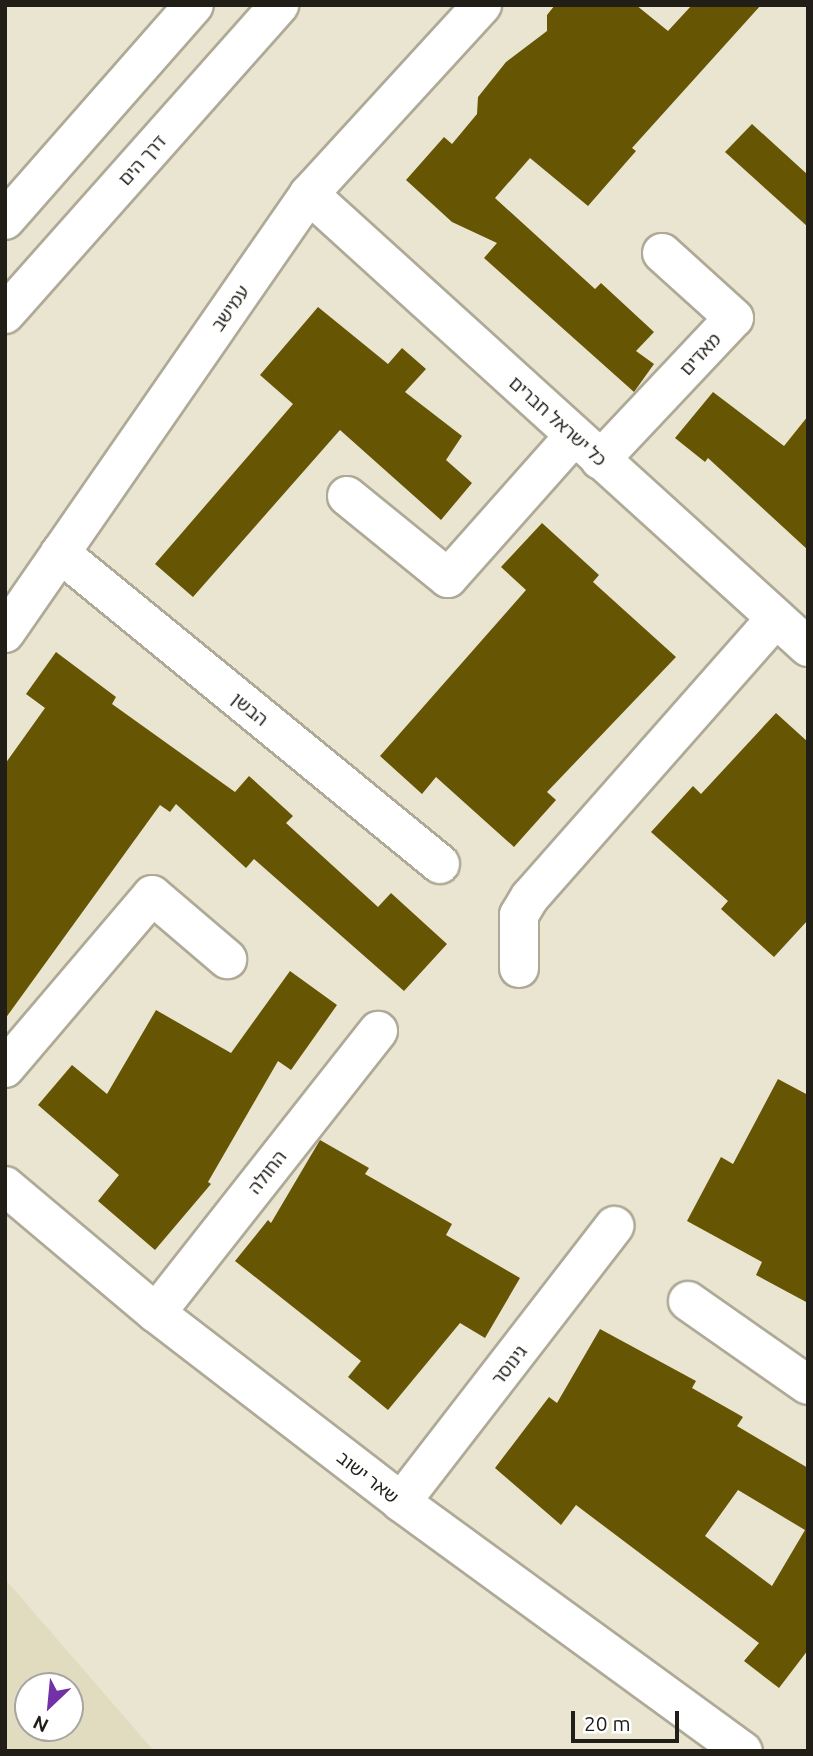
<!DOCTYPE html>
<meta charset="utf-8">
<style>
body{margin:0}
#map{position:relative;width:813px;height:1756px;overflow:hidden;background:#eae5d1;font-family:Ubuntu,"Noto Sans Hebrew",sans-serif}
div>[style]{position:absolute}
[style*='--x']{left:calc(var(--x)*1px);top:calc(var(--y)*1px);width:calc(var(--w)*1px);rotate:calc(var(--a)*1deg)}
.built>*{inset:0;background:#e1dbc0}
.building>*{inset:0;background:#665603}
.roads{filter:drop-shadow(2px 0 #afaa97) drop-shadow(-2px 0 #afaa97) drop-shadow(0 2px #afaa97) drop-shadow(0 -2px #afaa97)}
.street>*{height:38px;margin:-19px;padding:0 19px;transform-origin:19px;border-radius:19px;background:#fff}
.secondary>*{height:38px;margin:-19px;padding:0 19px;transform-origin:19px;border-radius:19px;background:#fff}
span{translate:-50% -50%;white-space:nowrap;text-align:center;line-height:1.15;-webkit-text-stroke:7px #fff;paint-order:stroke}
.street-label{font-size:18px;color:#201e17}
.frame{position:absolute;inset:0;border:7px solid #201e17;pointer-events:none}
.north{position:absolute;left:14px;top:1672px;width:70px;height:70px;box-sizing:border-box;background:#fff;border:2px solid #a6a5a2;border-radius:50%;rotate:206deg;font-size:19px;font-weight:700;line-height:28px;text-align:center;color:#201e17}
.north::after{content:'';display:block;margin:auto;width:24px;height:32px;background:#7231a5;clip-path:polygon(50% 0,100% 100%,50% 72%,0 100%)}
.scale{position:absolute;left:571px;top:1711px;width:108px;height:32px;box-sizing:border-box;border:4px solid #201e17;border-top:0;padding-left:9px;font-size:21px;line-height:24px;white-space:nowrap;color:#201e17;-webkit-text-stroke:5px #fff;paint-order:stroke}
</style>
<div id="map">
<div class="built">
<i style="clip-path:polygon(evenodd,5px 1579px,154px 1751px,5px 1751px,5px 1579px,28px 1686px,70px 1686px,70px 1728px,28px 1728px,28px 1686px)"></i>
</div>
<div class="building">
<i style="clip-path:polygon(555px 5px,636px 5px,668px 31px,692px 5px,761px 5px,632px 148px,636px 151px,588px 206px,530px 158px,495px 198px,595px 289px,601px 283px,654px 332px,636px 351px,654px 364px,634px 392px,484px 258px,497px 243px,452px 222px,406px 180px,444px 137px,452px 144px,477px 114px,478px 97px,506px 62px,547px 31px,547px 15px)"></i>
<i style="clip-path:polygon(752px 124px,808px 175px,808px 227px,725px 152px)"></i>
<i style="clip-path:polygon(318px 307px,388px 364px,402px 348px,426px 369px,405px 392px,462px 436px,446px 460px,472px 483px,441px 520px,340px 430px,193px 597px,155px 564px,293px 404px,260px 375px)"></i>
<i style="clip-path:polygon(713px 392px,784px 446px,808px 416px,808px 550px,708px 458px,705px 462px,675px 438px)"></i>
<i style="clip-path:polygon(542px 523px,599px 575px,593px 582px,676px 657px,547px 792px,556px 800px,514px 847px,436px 777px,422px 794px,380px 756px,526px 590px,501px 567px)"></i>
<i style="clip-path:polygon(56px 652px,116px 697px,112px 704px,235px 792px,249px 776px,293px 816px,286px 823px,378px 907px,391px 893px,447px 944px,404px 991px,254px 859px,246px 868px,176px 804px,170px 812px,160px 805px,5px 1019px,5px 764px,45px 708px,26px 694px)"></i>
<i style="clip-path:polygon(776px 713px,808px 742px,808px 920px,774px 957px,721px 909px,728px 901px,651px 832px,693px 786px,701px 794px)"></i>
<i style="clip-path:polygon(290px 971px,337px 1005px,291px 1070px,278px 1061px,208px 1182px,211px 1184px,155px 1250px,98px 1201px,119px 1175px,38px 1105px,72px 1065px,107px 1094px,156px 1010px,231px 1053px)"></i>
<i style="clip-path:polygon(778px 1079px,808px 1095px,808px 1303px,756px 1275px,762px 1262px,687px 1221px,721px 1157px,733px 1164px)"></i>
<i style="clip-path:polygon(320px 1140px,369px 1168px,365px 1174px,452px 1224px,446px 1235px,520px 1278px,485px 1338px,460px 1323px,388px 1410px,348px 1377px,361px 1361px,235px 1261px,268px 1220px,271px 1223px)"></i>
<i style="clip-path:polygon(evenodd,600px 1329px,696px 1381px,692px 1388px,743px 1417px,737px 1426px,808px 1468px,808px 1650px,779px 1688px,744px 1661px,759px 1643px,576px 1505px,561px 1525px,495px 1468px,549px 1397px,557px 1403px,600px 1329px,738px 1490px,805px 1530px,772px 1586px,705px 1536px,738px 1490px)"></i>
</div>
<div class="roads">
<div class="street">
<i style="--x:309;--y:194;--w:674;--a:42.23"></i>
<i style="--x:600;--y:460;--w:195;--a:-46.7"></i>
<i style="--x:734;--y:318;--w:97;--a:-137.9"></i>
<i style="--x:347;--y:496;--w:130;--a:39.1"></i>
<i style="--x:448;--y:578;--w:190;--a:-48.4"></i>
<i style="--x:60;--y:553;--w:491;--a:39.3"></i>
<i style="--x:5;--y:633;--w:534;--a:-55.3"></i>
<i style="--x:309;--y:194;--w:256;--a:-47.5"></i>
<i style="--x:519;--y:968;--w:53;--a:-90"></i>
<i style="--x:519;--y:915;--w:21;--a:-59"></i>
<i style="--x:530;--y:897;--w:371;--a:-48.6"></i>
<i style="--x:5;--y:1068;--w:227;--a:-49.6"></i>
<i style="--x:152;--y:895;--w:99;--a:40.5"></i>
<i style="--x:5;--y:1186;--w:197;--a:40.1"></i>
<i style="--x:156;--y:1313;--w:309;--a:37.6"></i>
<i style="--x:401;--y:1502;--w:423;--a:36.1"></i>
<i style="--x:688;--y:1301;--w:146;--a:35"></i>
<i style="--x:156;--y:1313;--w:359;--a:-51.8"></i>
<i style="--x:401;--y:1502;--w:349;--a:-52.3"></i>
</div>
<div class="secondary">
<i style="--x:5;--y:220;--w:286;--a:-48.7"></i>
<i style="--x:5;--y:314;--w:413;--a:-48.4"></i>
</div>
</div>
<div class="street-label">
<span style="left:142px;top:160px;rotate:-48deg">דרך הים</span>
<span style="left:230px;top:308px;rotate:-55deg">עמישב</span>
<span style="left:700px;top:354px;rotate:-47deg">מאדים</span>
<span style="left:558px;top:421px;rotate:42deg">כל ישראל חברים</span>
<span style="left:250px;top:709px;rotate:39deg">הבשן</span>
<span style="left:267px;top:1172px;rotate:-52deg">החולה</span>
<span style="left:509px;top:1365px;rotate:-52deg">גינוסר</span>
<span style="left:368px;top:1477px;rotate:38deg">שאר ישוב</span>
</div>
<div class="frame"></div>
<div class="north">N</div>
<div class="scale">20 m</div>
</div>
